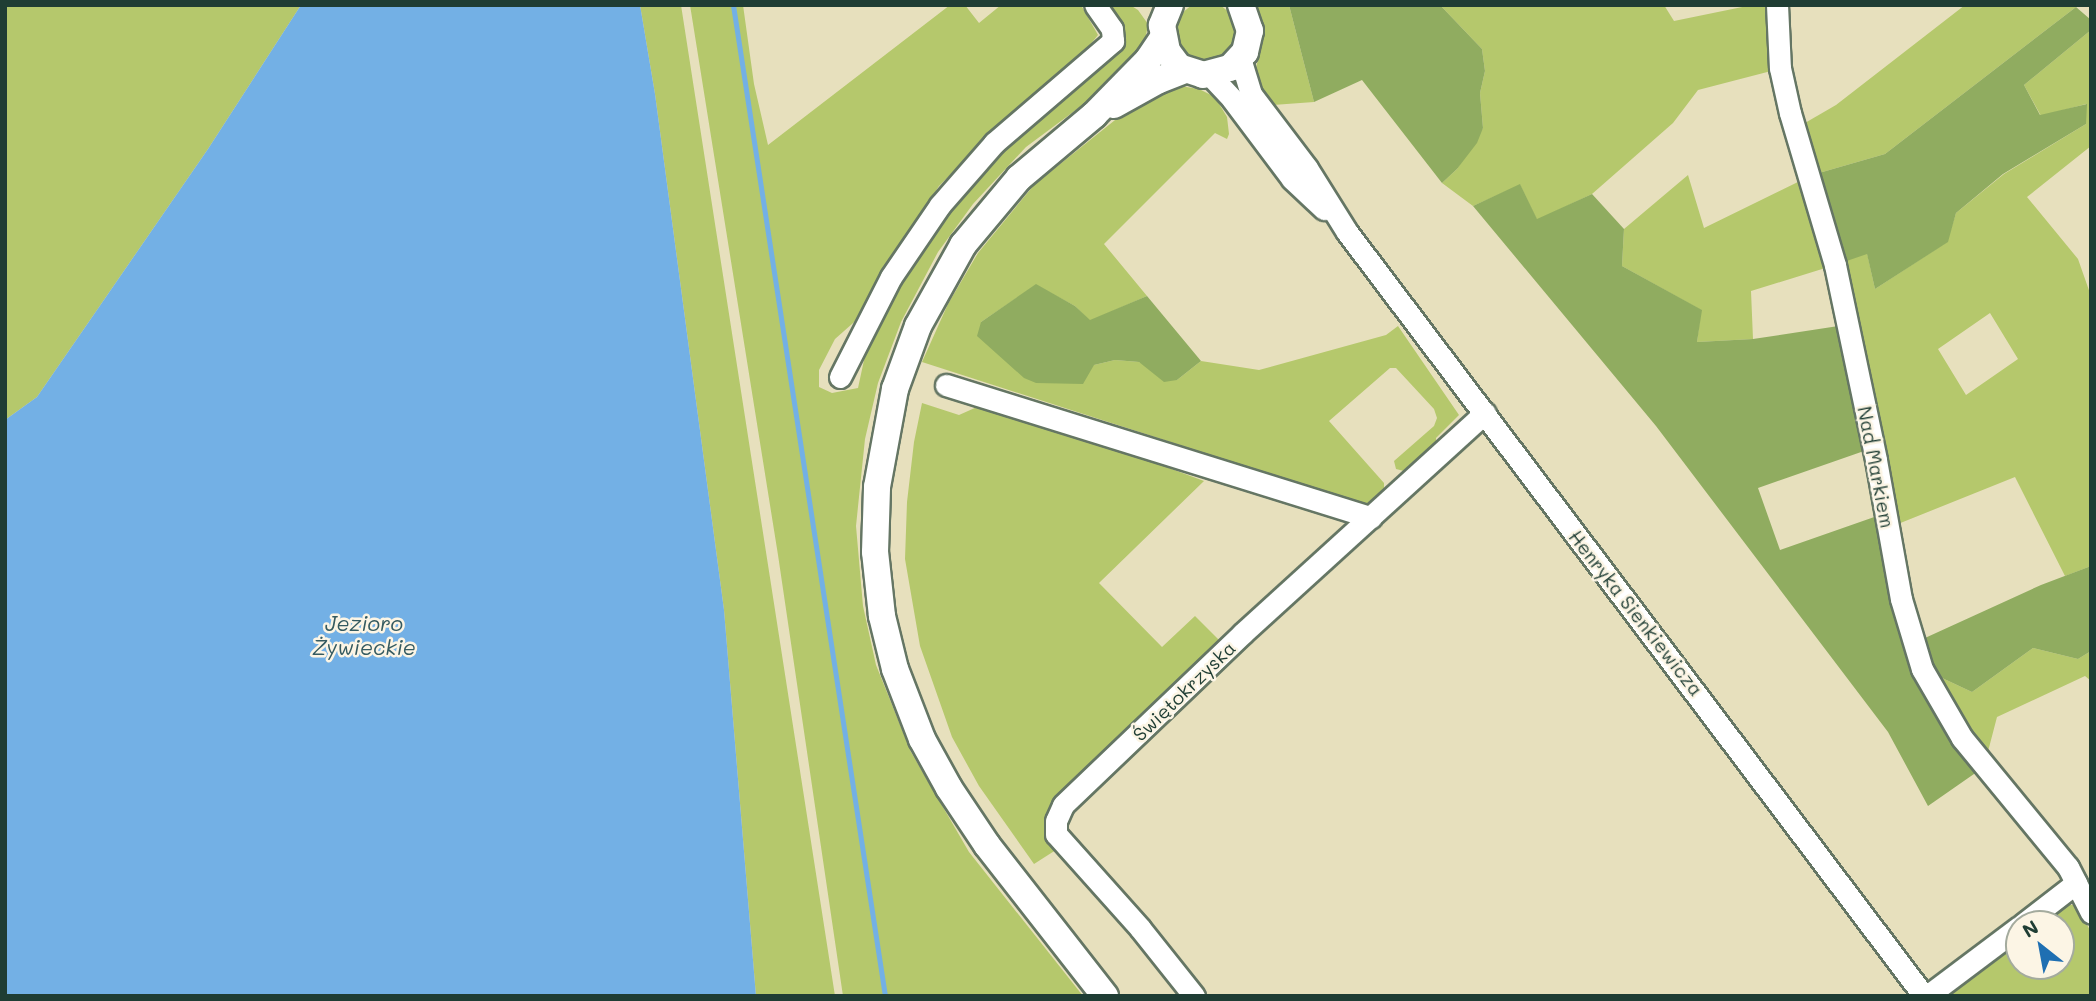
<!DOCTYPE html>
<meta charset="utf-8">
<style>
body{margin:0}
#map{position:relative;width:2096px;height:1001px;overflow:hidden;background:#e7e0bd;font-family:Mali,sans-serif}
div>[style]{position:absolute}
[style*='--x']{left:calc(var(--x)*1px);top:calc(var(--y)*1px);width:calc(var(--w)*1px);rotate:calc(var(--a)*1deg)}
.green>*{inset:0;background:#b5c86c}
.round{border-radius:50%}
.forest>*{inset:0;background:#90ac60}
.water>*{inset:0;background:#73b0e5}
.stream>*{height:5px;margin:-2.5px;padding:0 2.5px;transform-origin:2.5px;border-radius:2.5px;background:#73b0e5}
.roads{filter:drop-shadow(2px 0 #657664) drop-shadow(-2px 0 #657664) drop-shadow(0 2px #657664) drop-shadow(0 -2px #657664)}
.minor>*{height:21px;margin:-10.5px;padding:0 10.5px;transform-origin:10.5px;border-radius:10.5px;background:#fff}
.major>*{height:26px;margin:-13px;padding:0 13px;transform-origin:13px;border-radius:13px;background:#fff}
span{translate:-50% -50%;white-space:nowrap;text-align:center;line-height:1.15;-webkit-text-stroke:5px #fcf5e5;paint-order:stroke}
.street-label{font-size:19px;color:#1f3d34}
.water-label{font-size:21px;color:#345a60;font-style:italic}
.frame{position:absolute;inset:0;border:7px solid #1f3d34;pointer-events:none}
.north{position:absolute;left:2005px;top:910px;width:70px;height:70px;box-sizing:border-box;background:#fcf5e5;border:2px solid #a4ab9e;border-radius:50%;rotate:329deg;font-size:19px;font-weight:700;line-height:28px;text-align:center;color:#1f3d34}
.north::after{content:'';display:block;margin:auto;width:24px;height:32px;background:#1f6fb2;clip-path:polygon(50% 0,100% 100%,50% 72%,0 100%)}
</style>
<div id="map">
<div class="green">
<i class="round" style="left:1176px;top:2px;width:60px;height:60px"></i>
<i style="clip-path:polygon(5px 5px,301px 5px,208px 149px,37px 397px,5px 420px)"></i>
<i style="clip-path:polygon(640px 5px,681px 5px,835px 996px,756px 996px,724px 610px,655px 94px)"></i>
<i style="clip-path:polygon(690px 5px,743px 5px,754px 84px,768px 145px,950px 5px,965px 5px,979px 23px,1001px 5px,1081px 5px,1098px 35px,1082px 55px,998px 127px,939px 186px,894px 256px,861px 316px,835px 339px,819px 370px,819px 387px,832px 393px,858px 388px,869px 337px,922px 238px,992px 152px,1110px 52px,1104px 5px,1130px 5px,1138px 10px,1148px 24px,1144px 47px,1100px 92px,1026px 147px,973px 204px,938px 252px,901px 322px,878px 383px,865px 439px,856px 526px,863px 606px,876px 665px,911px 752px,969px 852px,1083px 996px,843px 996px,778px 555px)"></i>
<i style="clip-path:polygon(1256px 5px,1289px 5px,1314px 102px,1273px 105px,1257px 81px,1255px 71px,1264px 37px)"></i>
<i style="clip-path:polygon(1440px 5px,1664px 5px,1674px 21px,1752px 5px,1777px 5px,1775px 70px,1698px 90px,1673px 123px,1592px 194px,1537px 220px,1520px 185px,1473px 206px,1442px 183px,1457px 169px,1483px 128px,1480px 93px,1485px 71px,1482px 49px)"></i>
<i style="clip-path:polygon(1965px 5px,2076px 7px,1885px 154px,1812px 175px,1798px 127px,1836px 105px)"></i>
<i style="clip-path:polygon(evenodd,2091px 30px,2091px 146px,2027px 197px,2078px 259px,2091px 296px,2091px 566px,2065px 576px,2015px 477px,1888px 528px,1835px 265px,1751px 291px,1753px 339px,1697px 342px,1701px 310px,1622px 266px,1624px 229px,1688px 175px,1704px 228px,1802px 180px,1835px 264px,1867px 253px,1875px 289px,1947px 242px,1956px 213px,2004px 174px,2086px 124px,2086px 104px,2041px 116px,2024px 85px,2091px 30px,1990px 313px,2018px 359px,1966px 395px,1938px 349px,1990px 313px)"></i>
<i style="clip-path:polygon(1180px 86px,1199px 89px,1215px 97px,1227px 117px,1229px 134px,1227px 139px,1215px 133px,1104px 244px,1147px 296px,1090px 321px,1075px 306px,1036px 285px,981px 322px,1094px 365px,1115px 360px,1139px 362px,1177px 380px,1201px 361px,1259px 370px,1386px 335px,1398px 326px,1459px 415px,1436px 438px,1436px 445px,1404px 471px,1396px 469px,1394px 461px,1434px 426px,1437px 418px,1434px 409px,1396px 368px,1390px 368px,1329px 421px,1384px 483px,1384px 493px,1366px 508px,1279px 477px,922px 362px,948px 304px,978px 253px,1034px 185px,1145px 96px)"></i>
<i style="clip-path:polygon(922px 403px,959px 415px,977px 407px,1072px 432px,1204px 481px,1099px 583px,1162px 647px,1195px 616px,1220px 641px,1055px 803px,1045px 817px,1047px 830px,1059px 848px,1034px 864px,979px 786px,952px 737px,920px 646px,905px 559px,907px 502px,914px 442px)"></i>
<i style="clip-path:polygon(2033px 648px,2078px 659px,2091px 651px,2091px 681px,2085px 676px,1997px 717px,1985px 763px,1925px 670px,1972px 692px)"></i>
<i style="clip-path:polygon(2065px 905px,2076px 905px,2091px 932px,2091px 996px,1947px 996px,2019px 938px,2019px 966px,2061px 966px,2061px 924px,2036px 924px)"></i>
</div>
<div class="forest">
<i style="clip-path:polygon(1289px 5px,1440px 5px,1482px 49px,1485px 71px,1480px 93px,1483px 128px,1477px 143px,1457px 169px,1442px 183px,1362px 80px,1314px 102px)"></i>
<i style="clip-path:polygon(2076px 7px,2091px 20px,2091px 30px,2024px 85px,2040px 115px,2087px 104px,2086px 124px,2003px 174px,1956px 213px,1948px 242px,1875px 289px,1867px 254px,1835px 265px,1812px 175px,1885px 154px)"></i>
<i style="clip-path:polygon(1520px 184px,1537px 219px,1592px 194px,1624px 229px,1622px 266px,1702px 310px,1697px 342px,1753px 339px,1845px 325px,1864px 451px,1758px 488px,1780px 550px,1880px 515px,1914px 643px,2041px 585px,2091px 566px,2091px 651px,2078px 659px,2033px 648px,1972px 692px,1925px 670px,1984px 767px,1928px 806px,1888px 732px,1656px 426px,1473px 206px)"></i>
<i style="clip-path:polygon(1036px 284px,1075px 306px,1090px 320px,1147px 296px,1201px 361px,1177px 380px,1164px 382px,1139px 362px,1115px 360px,1094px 365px,1083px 384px,1036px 383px,1024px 378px,977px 336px,981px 322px)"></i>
</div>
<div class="water">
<i style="clip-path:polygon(301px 5px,640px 5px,655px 94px,724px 610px,756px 996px,5px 996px,5px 420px,37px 397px,208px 149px)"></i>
</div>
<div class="stream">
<i style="--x:733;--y:5;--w:1003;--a:81.28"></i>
</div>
<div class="roads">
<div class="minor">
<i style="--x:1777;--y:5;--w:63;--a:87.3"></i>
<i style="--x:1780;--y:68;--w:46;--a:77.5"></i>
<i style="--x:1790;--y:113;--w:159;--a:73.5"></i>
<i style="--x:1835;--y:265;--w:199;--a:78.1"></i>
<i style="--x:1876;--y:460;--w:141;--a:79.8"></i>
<i style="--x:1901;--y:599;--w:73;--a:73.3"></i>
<i style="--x:1922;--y:669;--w:80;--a:59.9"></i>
<i style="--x:1962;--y:738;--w:167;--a:50.6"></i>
<i style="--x:2068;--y:867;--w:18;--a:63"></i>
<i style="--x:2076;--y:883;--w:67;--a:142.3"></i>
<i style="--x:1240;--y:58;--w:38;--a:73"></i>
<i style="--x:1251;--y:94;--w:93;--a:52.9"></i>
<i style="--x:1307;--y:168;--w:75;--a:58"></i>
<i style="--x:1347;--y:232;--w:957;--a:52.94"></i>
<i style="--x:1210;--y:75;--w:33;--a:47"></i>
<i style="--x:1232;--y:99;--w:100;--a:53.1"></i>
<i style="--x:1292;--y:179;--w:44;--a:43.2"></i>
<i style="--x:840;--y:377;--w:112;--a:-63"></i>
<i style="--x:891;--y:277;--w:87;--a:-55.8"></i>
<i style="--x:940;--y:205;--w:82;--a:-48.9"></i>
<i style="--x:994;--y:143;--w:157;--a:-40.6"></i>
<i style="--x:1113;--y:41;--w:12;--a:-95"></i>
<i style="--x:1112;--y:29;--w:29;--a:-125"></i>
<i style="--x:946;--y:385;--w:445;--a:17.3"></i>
<i style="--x:2076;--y:883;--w:33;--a:63"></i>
<i style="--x:1194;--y:996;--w:87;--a:-128.5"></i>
<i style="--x:1140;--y:928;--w:126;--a:-131.8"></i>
<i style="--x:1056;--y:834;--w:13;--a:-90"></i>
<i style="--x:1056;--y:821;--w:17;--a:-66"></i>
<i style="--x:1063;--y:805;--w:249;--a:-43.7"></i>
<i style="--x:1243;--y:633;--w:327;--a:-42.3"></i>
<i style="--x:1927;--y:996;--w:115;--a:-36.9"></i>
</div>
<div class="major">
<i style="--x:1170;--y:5;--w:22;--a:112"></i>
<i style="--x:1162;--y:25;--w:26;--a:79"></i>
<i style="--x:1167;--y:51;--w:20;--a:53"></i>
<i style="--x:1179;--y:67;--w:25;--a:18"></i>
<i style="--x:1203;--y:75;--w:28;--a:-15"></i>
<i style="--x:1230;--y:68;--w:22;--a:-47"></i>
<i style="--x:1245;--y:52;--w:22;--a:-77"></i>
<i style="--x:1250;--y:31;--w:28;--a:-109"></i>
<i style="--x:1114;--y:105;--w:51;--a:-29.1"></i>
<i style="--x:1159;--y:80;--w:28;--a:-21"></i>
<i style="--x:1105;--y:996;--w:192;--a:-128"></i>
<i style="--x:987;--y:845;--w:69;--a:-123.7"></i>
<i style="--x:949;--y:788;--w:56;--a:-118.9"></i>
<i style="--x:922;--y:739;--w:75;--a:-111.1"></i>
<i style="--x:895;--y:669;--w:55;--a:-103.8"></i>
<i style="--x:882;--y:616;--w:64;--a:-96.2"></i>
<i style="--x:875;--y:552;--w:65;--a:-88.2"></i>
<i style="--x:877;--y:487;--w:100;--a:-79.6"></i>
<i style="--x:895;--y:389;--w:67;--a:-69.9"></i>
<i style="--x:918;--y:326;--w:93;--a:-60.9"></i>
<i style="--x:963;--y:245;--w:87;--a:-50.1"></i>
<i style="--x:1019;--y:178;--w:98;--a:-40"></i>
<i style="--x:1094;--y:115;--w:77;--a:-45.5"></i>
<i style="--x:1148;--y:60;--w:25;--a:-56"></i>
</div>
</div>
<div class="street-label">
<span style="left:1876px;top:467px;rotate:79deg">Nad Markiem</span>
<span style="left:1636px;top:613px;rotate:52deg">Henryka Sienkiewicza</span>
<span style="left:1184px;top:691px;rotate:-44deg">Świętokrzyska</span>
</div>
<div class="water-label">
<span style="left:364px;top:635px">Jezioro<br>Żywieckie</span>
</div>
<div class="frame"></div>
<div class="north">N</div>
</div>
